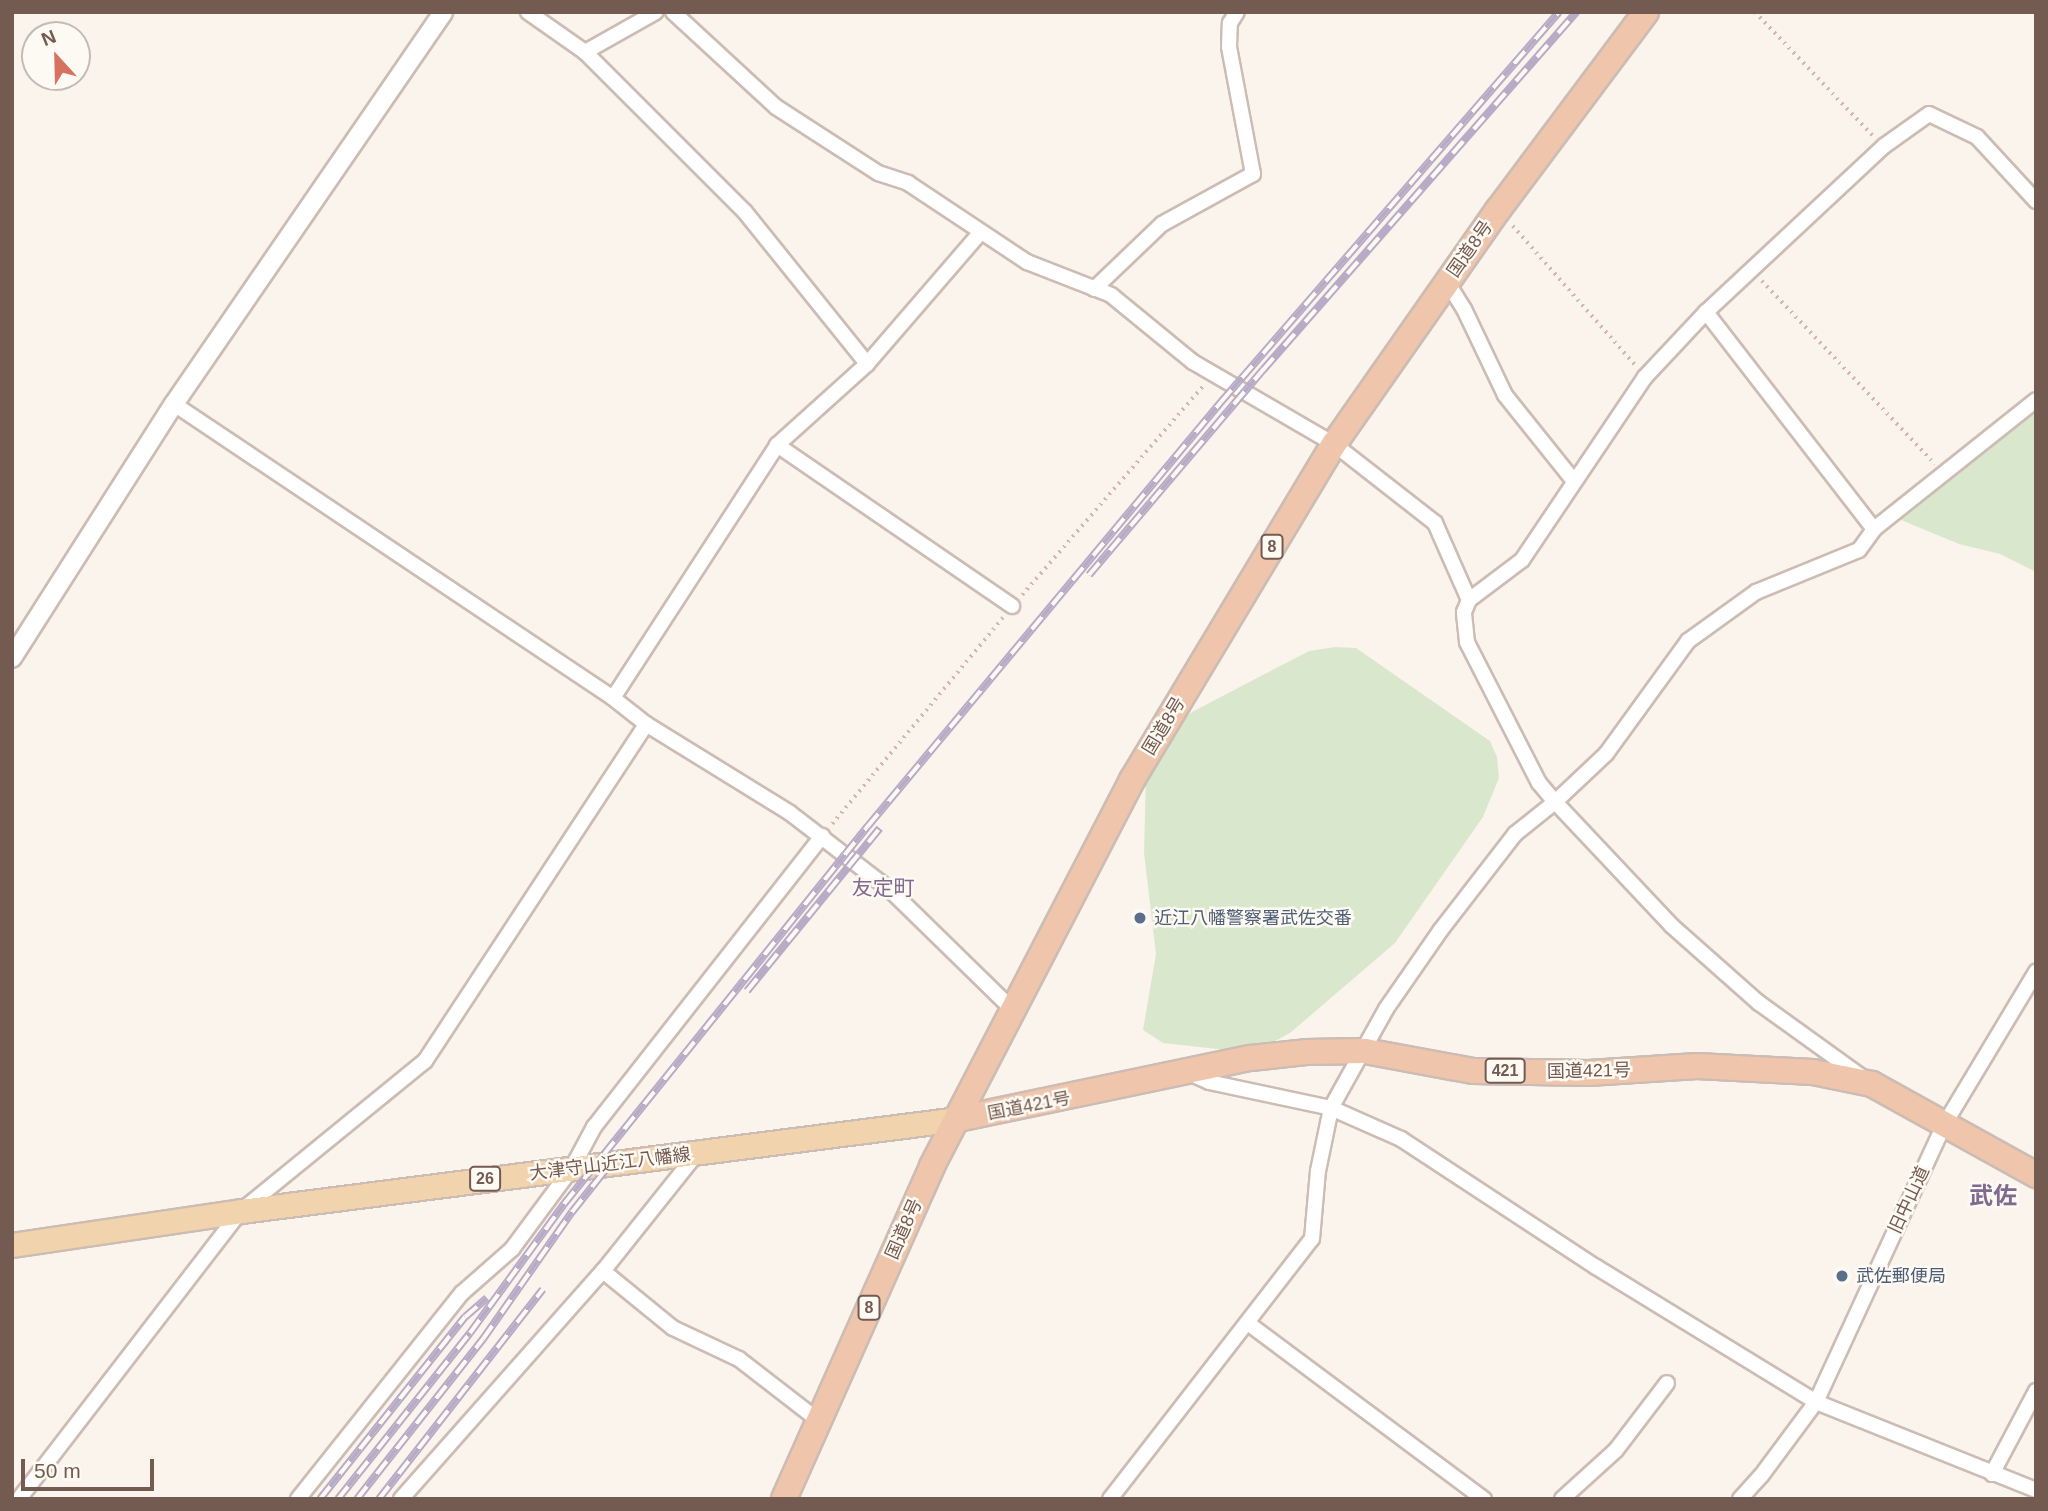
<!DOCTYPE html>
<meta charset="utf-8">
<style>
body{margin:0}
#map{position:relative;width:2048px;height:1511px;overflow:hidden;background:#fbf4ed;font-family:Helvetica,"Noto Sans JP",sans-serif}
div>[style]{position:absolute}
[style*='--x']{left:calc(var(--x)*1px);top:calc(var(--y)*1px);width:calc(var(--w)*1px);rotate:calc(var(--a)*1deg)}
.green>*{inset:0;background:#d9e8cc}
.path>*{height:3.5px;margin-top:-1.75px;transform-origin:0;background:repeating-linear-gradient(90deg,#d3b7aa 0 2px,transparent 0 7px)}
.roads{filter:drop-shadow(2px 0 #ccbcb3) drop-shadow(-2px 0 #ccbcb3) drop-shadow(0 2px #ccbcb3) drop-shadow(0 -2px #ccbcb3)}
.minor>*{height:14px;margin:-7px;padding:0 7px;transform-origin:7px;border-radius:7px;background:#fff}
.tertiary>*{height:18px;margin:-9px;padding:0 9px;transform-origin:9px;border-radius:9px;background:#fff}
.primary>*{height:23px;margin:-11.5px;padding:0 11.5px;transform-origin:11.5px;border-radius:11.5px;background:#f1d3ad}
.trunk>*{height:24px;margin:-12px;padding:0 12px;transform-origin:12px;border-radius:12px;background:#efc6ac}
.rail>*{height:8px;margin-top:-4px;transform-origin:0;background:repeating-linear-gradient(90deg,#fdf9f3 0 16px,#b7abc5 0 32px);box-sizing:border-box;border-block:2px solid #b7abc5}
.dots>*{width:19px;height:19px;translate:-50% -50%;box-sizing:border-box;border:4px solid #fdf9f3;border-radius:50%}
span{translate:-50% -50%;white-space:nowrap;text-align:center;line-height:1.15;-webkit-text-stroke:5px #fdf9f3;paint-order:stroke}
.shield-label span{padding:2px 5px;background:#fdf9f3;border:2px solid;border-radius:5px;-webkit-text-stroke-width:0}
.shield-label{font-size:16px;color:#745b51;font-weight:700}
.street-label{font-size:18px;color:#745b51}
.service-label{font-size:18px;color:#4e5e75}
.left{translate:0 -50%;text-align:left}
.quarter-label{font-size:21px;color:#806a8f}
.district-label{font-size:24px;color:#806a8f;font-weight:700}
.frame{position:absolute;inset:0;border:14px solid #745b51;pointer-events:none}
.north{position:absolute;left:21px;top:21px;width:70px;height:70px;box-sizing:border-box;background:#fdf9f3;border:2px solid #c6bab2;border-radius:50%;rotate:338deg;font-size:19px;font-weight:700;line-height:28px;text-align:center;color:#745b51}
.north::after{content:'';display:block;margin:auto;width:24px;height:32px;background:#d67260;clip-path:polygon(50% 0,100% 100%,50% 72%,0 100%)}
.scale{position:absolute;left:21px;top:1459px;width:133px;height:32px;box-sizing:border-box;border:4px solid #745b51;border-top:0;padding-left:9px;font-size:21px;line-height:24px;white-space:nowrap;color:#745b51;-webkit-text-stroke:5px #fdf9f3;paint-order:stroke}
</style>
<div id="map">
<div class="green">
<i style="clip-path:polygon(2036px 411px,2036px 572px,2000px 554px,1959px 544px,1901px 520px)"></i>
<i style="clip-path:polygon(1335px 647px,1356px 648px,1490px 741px,1497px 757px,1499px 778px,1483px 817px,1395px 943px,1290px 1033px,1268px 1045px,1236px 1051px,1163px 1043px,1143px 1030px,1156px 954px,1144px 853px,1146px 773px,1165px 735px,1192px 712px,1309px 651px)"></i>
</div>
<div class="path">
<i style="--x:1755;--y:12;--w:173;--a:46.4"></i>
<i style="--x:1513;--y:226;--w:185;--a:48.7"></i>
<i style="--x:1762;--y:281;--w:252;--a:46.6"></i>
<i style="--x:1022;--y:595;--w:279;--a:-49.1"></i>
<i style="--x:832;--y:824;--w:268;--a:-50.4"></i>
</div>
<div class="roads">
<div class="minor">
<i style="--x:528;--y:12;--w:70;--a:35.1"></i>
<i style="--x:585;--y:52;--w:226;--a:45"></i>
<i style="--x:745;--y:212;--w:195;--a:51.2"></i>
<i style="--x:867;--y:364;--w:121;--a:138"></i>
<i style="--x:777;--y:445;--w:285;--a:34.4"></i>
<i style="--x:673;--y:12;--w:140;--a:42.7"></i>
<i style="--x:776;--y:107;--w:121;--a:32.9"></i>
<i style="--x:878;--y:173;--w:32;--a:18"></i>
<i style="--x:908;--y:183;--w:143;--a:33.6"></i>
<i style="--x:1027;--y:262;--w:90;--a:21.4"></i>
<i style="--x:1111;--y:295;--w:106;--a:39.3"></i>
<i style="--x:1193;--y:362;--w:163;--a:30.2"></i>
<i style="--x:1334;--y:444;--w:128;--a:38"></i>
<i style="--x:1435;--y:523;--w:84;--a:66.2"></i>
<i style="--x:585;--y:52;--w:81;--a:-29.4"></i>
<i style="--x:1447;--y:282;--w:32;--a:58"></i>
<i style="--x:1464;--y:309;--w:95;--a:64.5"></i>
<i style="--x:1505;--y:395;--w:109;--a:51.3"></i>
<i style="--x:1094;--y:289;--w:94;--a:-43.7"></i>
<i style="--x:1162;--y:224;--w:104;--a:-28.8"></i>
<i style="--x:1253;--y:174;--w:129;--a:-100.7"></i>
<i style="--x:1229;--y:47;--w:24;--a:-88"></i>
<i style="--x:1230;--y:23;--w:13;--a:-58"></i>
<i style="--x:1706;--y:312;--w:274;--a:52.3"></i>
<i style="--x:867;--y:364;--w:174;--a:-49.2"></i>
<i style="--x:174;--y:404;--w:528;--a:33.81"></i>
<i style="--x:613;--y:698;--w:42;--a:38.2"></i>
<i style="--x:646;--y:724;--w:169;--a:31.7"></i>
<i style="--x:790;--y:813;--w:125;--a:37.5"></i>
<i style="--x:889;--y:889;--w:172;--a:44.3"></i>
<i style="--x:613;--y:698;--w:302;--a:-57"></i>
<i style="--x:1189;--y:1073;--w:22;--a:24"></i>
<i style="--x:1209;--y:1082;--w:125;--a:12"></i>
<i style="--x:1331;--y:1108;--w:77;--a:23.9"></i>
<i style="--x:1401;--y:1139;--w:233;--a:33.3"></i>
<i style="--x:1596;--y:1267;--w:258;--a:31.5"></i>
<i style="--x:1816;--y:1402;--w:237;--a:21.8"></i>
<i style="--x:1862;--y:1077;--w:127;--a:-144.3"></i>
<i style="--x:1759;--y:1003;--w:116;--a:-138.5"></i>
<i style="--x:1672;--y:926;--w:170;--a:-133.3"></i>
<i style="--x:1555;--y:802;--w:25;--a:-130"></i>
<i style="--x:1539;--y:783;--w:158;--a:-117.1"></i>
<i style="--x:1467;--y:642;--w:30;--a:-96"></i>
<i style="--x:1464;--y:612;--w:13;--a:-67"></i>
<i style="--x:1469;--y:600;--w:66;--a:-37"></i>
<i style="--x:1522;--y:560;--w:220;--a:-56.1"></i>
<i style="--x:1645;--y:377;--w:89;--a:-46.8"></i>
<i style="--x:1706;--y:312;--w:243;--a:-43"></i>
<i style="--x:1884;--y:146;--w:55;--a:-35.4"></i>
<i style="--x:1929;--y:114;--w:53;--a:25.6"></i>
<i style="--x:1977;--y:137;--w:87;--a:47.3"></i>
<i style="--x:698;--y:1152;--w:152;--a:128.6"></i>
<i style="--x:603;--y:1271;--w:90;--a:39.2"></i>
<i style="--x:673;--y:1328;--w:73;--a:25.2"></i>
<i style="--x:739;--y:1359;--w:100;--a:37.7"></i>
<i style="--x:1249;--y:1324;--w:293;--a:36.7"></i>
<i style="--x:1992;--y:1474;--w:94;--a:-62.1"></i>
<i style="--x:19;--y:1499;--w:364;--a:-52.4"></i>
<i style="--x:241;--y:1211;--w:237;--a:-39.2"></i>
<i style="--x:425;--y:1061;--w:403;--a:-56.7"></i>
<i style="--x:298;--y:1499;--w:263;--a:-51.5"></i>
<i style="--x:462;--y:1293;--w:67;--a:-41.3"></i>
<i style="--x:512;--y:1249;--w:101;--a:-53.5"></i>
<i style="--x:572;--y:1168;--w:47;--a:-61.8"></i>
<i style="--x:594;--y:1127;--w:370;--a:-51.9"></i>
<i style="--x:401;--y:1499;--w:305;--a:-48.5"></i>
<i style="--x:1110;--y:1499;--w:329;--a:-52.2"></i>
<i style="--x:1312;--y:1239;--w:68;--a:-85"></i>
<i style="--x:1318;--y:1171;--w:64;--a:-78.3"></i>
<i style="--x:1331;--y:1108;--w:113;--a:-60.9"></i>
<i style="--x:1386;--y:1009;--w:95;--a:-55.3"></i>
<i style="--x:1440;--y:931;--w:123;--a:-52.3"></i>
<i style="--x:1515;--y:834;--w:51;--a:-38.7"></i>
<i style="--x:1555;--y:802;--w:70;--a:-43.3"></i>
<i style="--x:1606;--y:754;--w:140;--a:-54"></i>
<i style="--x:1688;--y:641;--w:84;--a:-35.8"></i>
<i style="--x:1756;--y:592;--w:111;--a:-22.2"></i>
<i style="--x:1859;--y:550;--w:26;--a:-54"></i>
<i style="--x:1874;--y:529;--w:207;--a:-38.5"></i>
<i style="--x:1562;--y:1499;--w:73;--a:-42.2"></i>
<i style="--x:1616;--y:1450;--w:84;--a:-52.7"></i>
<i style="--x:1740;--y:1499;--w:31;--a:-48"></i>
<i style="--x:1761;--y:1476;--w:92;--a:-53.4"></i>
<i style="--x:1816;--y:1402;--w:305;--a:-65.2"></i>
<i style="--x:1944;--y:1125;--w:179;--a:-59"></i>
</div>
<div class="tertiary">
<i style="--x:12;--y:658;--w:301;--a:-57.5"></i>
<i style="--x:174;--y:404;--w:475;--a:-55.5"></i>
</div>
<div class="primary">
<i style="--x:12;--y:1245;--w:232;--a:-8.4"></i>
<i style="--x:241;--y:1211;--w:723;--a:-7.31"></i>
</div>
<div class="trunk">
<i style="--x:958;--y:1119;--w:299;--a:-11.8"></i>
<i style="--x:1251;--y:1058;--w:55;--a:-6.2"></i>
<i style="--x:1306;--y:1052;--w:59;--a:-1"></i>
<i style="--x:1365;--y:1051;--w:110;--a:10.5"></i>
<i style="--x:1473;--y:1071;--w:116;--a:1"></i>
<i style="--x:1589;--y:1073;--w:108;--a:-3.7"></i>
<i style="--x:1697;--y:1066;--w:116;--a:3"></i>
<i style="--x:1813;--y:1072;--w:60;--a:11.5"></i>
<i style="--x:1872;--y:1084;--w:188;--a:29"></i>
<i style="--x:784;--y:1499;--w:364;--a:-66"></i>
<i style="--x:932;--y:1166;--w:435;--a:-62.6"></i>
<i style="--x:1132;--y:780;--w:392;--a:-59"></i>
<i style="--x:1334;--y:444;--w:286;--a:-55"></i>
<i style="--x:1498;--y:210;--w:247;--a:-53.2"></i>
</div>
</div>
<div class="rail">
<i style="--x:1089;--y:575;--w:269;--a:-49.7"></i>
<i style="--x:1263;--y:370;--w:476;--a:-48.8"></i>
<i style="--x:747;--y:991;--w:210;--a:-50.8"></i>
<i style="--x:320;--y:1499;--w:233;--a:-51.5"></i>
<i style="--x:465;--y:1317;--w:29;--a:-41"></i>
<i style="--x:338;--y:1499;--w:212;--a:-51.5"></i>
<i style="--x:470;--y:1333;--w:160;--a:-53.9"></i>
<i style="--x:564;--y:1204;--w:485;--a:-51.2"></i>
<i style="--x:868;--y:826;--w:552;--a:-50.22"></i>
<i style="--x:1221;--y:402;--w:516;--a:-49.09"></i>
<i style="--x:357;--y:1499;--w:204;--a:-51.8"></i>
<i style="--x:483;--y:1339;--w:155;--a:-55"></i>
<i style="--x:572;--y:1212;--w:75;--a:-51.5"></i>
<i style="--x:379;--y:1499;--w:266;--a:-52"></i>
</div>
<div class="dots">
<i style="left:1140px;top:918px;background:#5c6f8a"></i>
<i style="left:1842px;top:1276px;background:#5c6f8a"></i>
</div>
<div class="shield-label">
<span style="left:1272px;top:547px">8</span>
<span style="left:1505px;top:1071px">421</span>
<span style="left:485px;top:1179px">26</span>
<span style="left:869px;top:1308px">8</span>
</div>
<div class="street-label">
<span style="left:1470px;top:249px;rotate:-55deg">国道8号</span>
<span style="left:1164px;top:726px;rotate:-59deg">国道8号</span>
<span style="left:1589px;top:1071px;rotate:-1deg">国道421号</span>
<span style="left:1029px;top:1106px;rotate:-11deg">国道421号</span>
<span style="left:610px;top:1164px;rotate:-7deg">大津守山近江八幡線</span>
<span style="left:1909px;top:1200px;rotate:-65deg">旧中山道</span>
<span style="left:904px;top:1229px;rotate:-66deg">国道8号</span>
</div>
<div class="service-label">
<span class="left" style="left:1154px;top:918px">近江八幡警察署武佐交番</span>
<span class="left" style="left:1856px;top:1276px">武佐郵便局</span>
</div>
<div class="quarter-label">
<span style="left:883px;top:888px">友定町</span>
</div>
<div class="district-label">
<span style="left:1993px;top:1196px">武佐</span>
</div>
<div class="frame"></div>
<div class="north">N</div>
<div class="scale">50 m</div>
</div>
